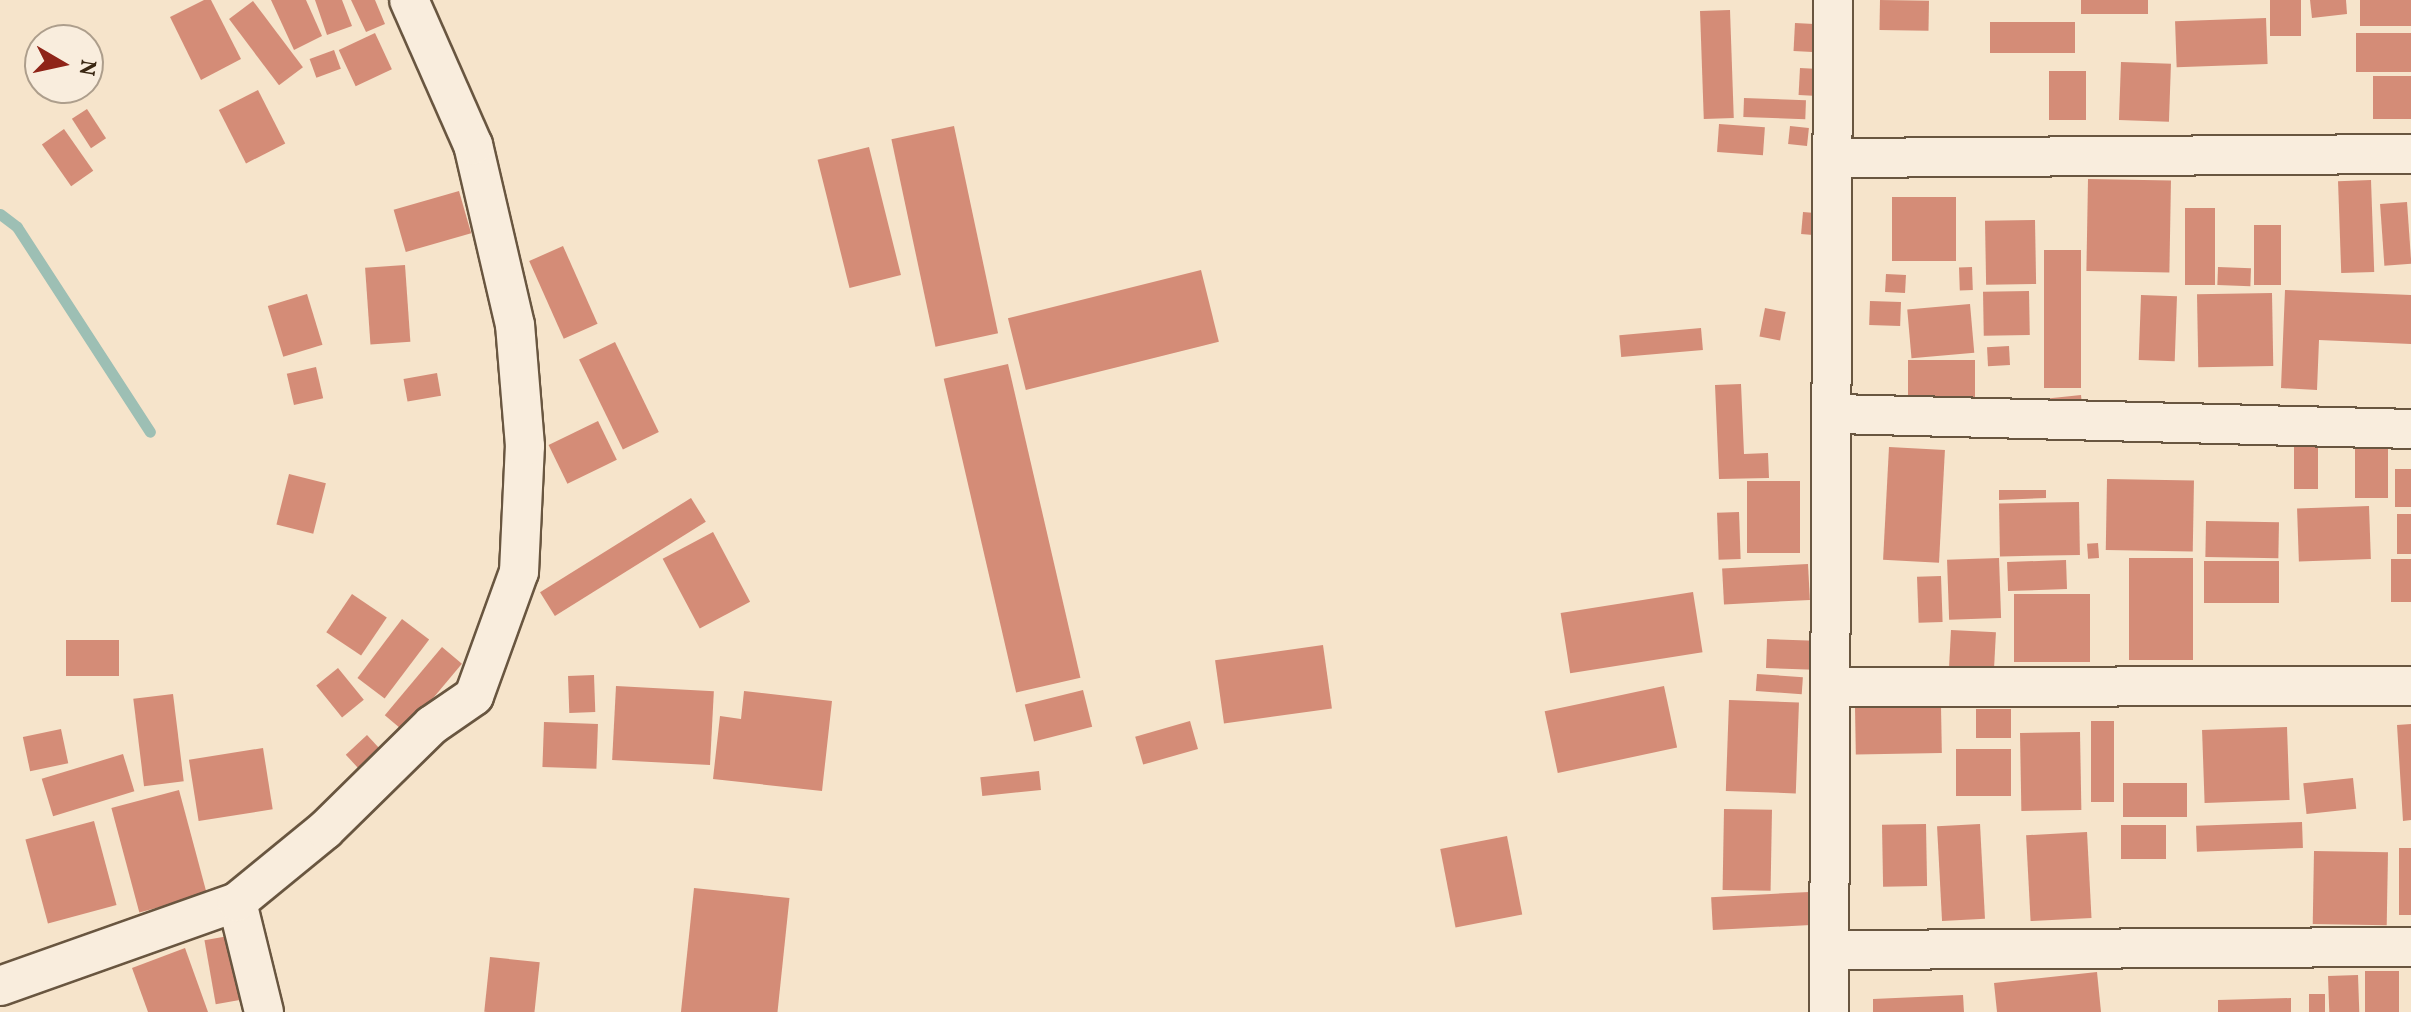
<!DOCTYPE html>
<style>
body{margin:0}
#map{position:relative;width:2411px;height:1012px;overflow:hidden;background:#f6e4cb;font-family:Vollkorn,serif}
div>[style]{position:absolute}
[style*='--x']{left:calc(var(--x)*1px);top:calc(var(--y)*1px);width:calc(var(--w)*1px);rotate:calc(var(--a)*1deg)}
.stream>*{height:11px;margin:-5.5px;padding:0 5.5px;transform-origin:5.5px;border-radius:5.5px;background:#9dbfb4}
.building>*{inset:0;background:#d48c77;transform-origin:0 0}
.roads{filter:drop-shadow(2px 0 #695640) drop-shadow(-2px 0 #695640) drop-shadow(0 2px #695640) drop-shadow(0 -2px #695640)}
.street>*{height:38px;margin:-19px;padding:0 19px;transform-origin:19px;border-radius:19px;background:#f9eddd}
span{translate:-50% -50%;white-space:nowrap;text-align:center;line-height:1.15;-webkit-text-stroke:6px #f9eddd;paint-order:stroke}
.north{position:absolute;left:24px;top:24px;width:80px;height:80px;box-sizing:border-box;background:#f9eddd;border:2px solid #ad9e8c;border-radius:50%;rotate:99deg;font-size:22px;font-weight:700;line-height:32px;text-align:center;color:#3a2712}
.north::after{content:'';display:block;margin:auto;width:28px;height:36px;background:#8f2418;clip-path:polygon(50% 0,100% 100%,50% 72%,0 100%)}
</style>
<div id="map">
<div class="stream">
<i style="--x:0;--y:214;--w:21;--a:37"></i>
<i style="--x:17;--y:227;--w:244;--a:57"></i>
</div>
<div class="building">
<i style="clip-path:polygon(204px 0,211px 0,241px 59px,201px 80px,170px 17px)"></i>
<i style="clip-path:polygon(271px 0,306px 0,322px 36px,294px 50px)"></i>
<i style="clip-path:polygon(315px 0,342px 0,352px 26px,327px 35px)"></i>
<i style="clip-path:polygon(351px 0,375px 0,385px 24px,366px 32px)"></i>
<i style="left:1880px;top:0;width:49px;height:30px;rotate:1deg"></i>
<i style="left:2081px;top:0;width:67px;height:14px"></i>
<i style="left:2270px;top:0;width:31px;height:36px"></i>
<i style="clip-path:polygon(2310px 0,2346px 0,2347px 14px,2312px 18px)"></i>
<i style="left:2360px;top:0;width:51px;height:26px"></i>
<i style="left:253px;top:1px;width:83px;height:30px;rotate:53deg"></i>
<i style="left:1730px;top:10px;width:108px;height:30px;rotate:88deg"></i>
<i style="left:2266px;top:18px;width:46px;height:91px;rotate:88deg"></i>
<i style="left:1990px;top:22px;width:85px;height:31px"></i>
<i style="left:1795px;top:23px;width:19px;height:28px;rotate:3deg"></i>
<i style="left:375px;top:33px;width:40px;height:40px;rotate:65deg"></i>
<i style="left:2411px;top:33px;width:39px;height:55px;rotate:90deg"></i>
<i style="left:334px;top:50px;width:20px;height:26px;rotate:70deg"></i>
<i style="left:2121px;top:62px;width:50px;height:58px;rotate:2deg"></i>
<i style="left:1800px;top:68px;width:19px;height:27px;rotate:3deg"></i>
<i style="left:2049px;top:71px;width:37px;height:49px"></i>
<i style="left:2411px;top:76px;width:43px;height:38px;rotate:90deg"></i>
<i style="left:258px;top:90px;width:60px;height:44px;rotate:63deg"></i>
<i style="left:1744px;top:98px;width:62px;height:19px;rotate:2deg"></i>
<i style="left:87px;top:109px;width:35px;height:18px;rotate:57deg"></i>
<i style="left:1719px;top:124px;width:46px;height:28px;rotate:4deg"></i>
<i style="left:954px;top:126px;width:212px;height:64px;rotate:78deg"></i>
<i style="left:1790px;top:126px;width:19px;height:18px;rotate:6deg"></i>
<i style="left:64px;top:129px;width:51px;height:27px;rotate:55deg"></i>
<i style="left:869px;top:147px;width:132px;height:53px;rotate:76deg"></i>
<i style="left:2088px;top:179px;width:83px;height:92px;rotate:1deg"></i>
<i style="left:2371px;top:180px;width:92px;height:33px;rotate:88deg"></i>
<i style="left:459px;top:191px;width:44px;height:68px;rotate:74deg"></i>
<i style="left:1892px;top:197px;width:64px;height:64px"></i>
<i style="left:2407px;top:202px;width:62px;height:27px;rotate:86deg"></i>
<i style="left:2215px;top:208px;width:77px;height:30px;rotate:90deg"></i>
<i style="left:1803px;top:212px;width:21px;height:22px;rotate:5deg"></i>
<i style="left:2035px;top:220px;width:64px;height:50px;rotate:89deg"></i>
<i style="left:2254px;top:225px;width:27px;height:60px"></i>
<i style="left:563px;top:246px;width:85px;height:37px;rotate:66deg"></i>
<i style="left:2044px;top:250px;width:37px;height:138px"></i>
<i style="left:405px;top:265px;width:77px;height:40px;rotate:86deg"></i>
<i style="left:1972px;top:267px;width:23px;height:13px;rotate:88deg"></i>
<i style="left:2218px;top:267px;width:33px;height:18px;rotate:2deg"></i>
<i style="left:1201px;top:270px;width:74px;height:199px;rotate:76deg"></i>
<i style="left:1886px;top:274px;width:20px;height:18px;rotate:3deg"></i>
<i style="clip-path:polygon(2285px 290px,2411px 295px,2411px 344px,2319px 340px,2317px 390px,2281px 388px)"></i>
<i style="left:2029px;top:291px;width:44px;height:46px;rotate:89deg"></i>
<i style="left:2272px;top:293px;width:73px;height:75px;rotate:89deg"></i>
<i style="left:307px;top:294px;width:53px;height:41px;rotate:73deg"></i>
<i style="left:2141px;top:295px;width:36px;height:65px;rotate:2deg"></i>
<i style="left:1870px;top:301px;width:31px;height:24px;rotate:2deg"></i>
<i style="left:1970px;top:304px;width:49px;height:63px;rotate:85deg"></i>
<i style="left:1765px;top:308px;width:21px;height:29px;rotate:11deg"></i>
<i style="left:1701px;top:328px;width:22px;height:82px;rotate:85deg"></i>
<i style="left:615px;top:342px;width:100px;height:40px;rotate:64deg"></i>
<i style="left:2009px;top:346px;width:19px;height:22px;rotate:87deg"></i>
<i style="left:1908px;top:360px;width:67px;height:44px"></i>
<i style="left:1008px;top:364px;width:322px;height:66px;rotate:77deg"></i>
<i style="left:316px;top:367px;width:32px;height:30px;rotate:77deg"></i>
<i style="left:437px;top:373px;width:23px;height:34px;rotate:80deg"></i>
<i style="clip-path:polygon(1741px 384px,1744px 454px,1768px 453px,1769px 478px,1719px 479px,1715px 385px)"></i>
<i style="left:2081px;top:395px;width:10px;height:36px;rotate:84deg"></i>
<i style="left:598px;top:421px;width:43px;height:55px;rotate:64deg"></i>
<i style="left:2355px;top:444px;width:33px;height:54px"></i>
<i style="left:1889px;top:447px;width:56px;height:113px;rotate:3deg"></i>
<i style="left:2294px;top:447px;width:24px;height:42px"></i>
<i style="left:2395px;top:469px;width:16px;height:38px"></i>
<i style="left:289px;top:474px;width:38px;height:52px;rotate:14deg"></i>
<i style="left:2107px;top:479px;width:87px;height:71px;rotate:1deg"></i>
<i style="left:1747px;top:481px;width:53px;height:72px"></i>
<i style="clip-path:polygon(1999px 490px,2046px 490px,2046px 498px,1999px 500px)"></i>
<i style="left:691px;top:498px;width:28px;height:178px;rotate:58deg"></i>
<i style="left:2079px;top:502px;width:53px;height:80px;rotate:89deg"></i>
<i style="left:2369px;top:506px;width:53px;height:72px;rotate:88deg"></i>
<i style="left:1739px;top:512px;width:47px;height:22px;rotate:88deg"></i>
<i style="left:2411px;top:514px;width:40px;height:14px;rotate:90deg"></i>
<i style="left:2206px;top:521px;width:73px;height:36px;rotate:1deg"></i>
<i style="left:713px;top:532px;width:79px;height:57px;rotate:62deg"></i>
<i style="left:2098px;top:543px;width:15px;height:11px;rotate:86deg"></i>
<i style="left:1999px;top:558px;width:60px;height:52px;rotate:88deg"></i>
<i style="left:2129px;top:558px;width:64px;height:102px"></i>
<i style="left:2411px;top:559px;width:43px;height:20px;rotate:90deg"></i>
<i style="left:2066px;top:560px;width:29px;height:59px;rotate:88deg"></i>
<i style="left:2279px;top:561px;width:42px;height:75px;rotate:90deg"></i>
<i style="left:1808px;top:564px;width:36px;height:86px;rotate:87deg"></i>
<i style="left:1941px;top:576px;width:46px;height:24px;rotate:88deg"></i>
<i style="left:1693px;top:592px;width:61px;height:134px;rotate:81deg"></i>
<i style="left:352px;top:594px;width:42px;height:46px;rotate:34deg"></i>
<i style="left:2014px;top:594px;width:76px;height:68px"></i>
<i style="left:402px;top:619px;width:34px;height:74px;rotate:37deg"></i>
<i style="left:1951px;top:630px;width:45px;height:47px;rotate:3deg"></i>
<i style="left:1767px;top:639px;width:48px;height:29px;rotate:2deg"></i>
<i style="left:66px;top:640px;width:53px;height:36px"></i>
<i style="left:1323px;top:645px;width:64px;height:109px;rotate:82deg"></i>
<i style="left:442px;top:647px;width:26px;height:89px;rotate:40deg"></i>
<i style="left:338px;top:668px;width:41px;height:28px;rotate:51deg"></i>
<i style="left:1757px;top:674px;width:46px;height:17px;rotate:4deg"></i>
<i style="left:594px;top:675px;width:37px;height:26px;rotate:88deg"></i>
<i style="left:616px;top:686px;width:98px;height:74px;rotate:3deg"></i>
<i style="left:1664px;top:686px;width:63px;height:122px;rotate:78deg"></i>
<i style="left:1083px;top:690px;width:38px;height:60px;rotate:76deg"></i>
<i style="clip-path:polygon(744px 691px,832px 701px,822px 791px,713px 779px,720px 716px,741px 719px)"></i>
<i style="left:173px;top:694px;width:88px;height:40px;rotate:83deg"></i>
<i style="left:1729px;top:700px;width:70px;height:91px;rotate:2deg"></i>
<i style="left:1941px;top:706px;width:47px;height:86px;rotate:89deg"></i>
<i style="left:2011px;top:709px;width:29px;height:35px;rotate:90deg"></i>
<i style="left:1190px;top:721px;width:29px;height:57px;rotate:74deg"></i>
<i style="left:2091px;top:721px;width:23px;height:81px"></i>
<i style="left:544px;top:722px;width:54px;height:45px;rotate:2deg"></i>
<i style="clip-path:polygon(2411px 724px,2411px 820px,2403px 821px,2397px 725px)"></i>
<i style="left:2287px;top:727px;width:73px;height:85px;rotate:88deg"></i>
<i style="left:61px;top:729px;width:35px;height:39px;rotate:78deg"></i>
<i style="left:2080px;top:732px;width:78px;height:60px;rotate:89deg"></i>
<i style="left:367px;top:735px;width:19px;height:29px;rotate:47deg"></i>
<i style="left:263px;top:748px;width:62px;height:75px;rotate:81deg"></i>
<i style="left:2011px;top:749px;width:47px;height:55px;rotate:90deg"></i>
<i style="left:123px;top:754px;width:39px;height:85px;rotate:73deg"></i>
<i style="left:1039px;top:771px;width:19px;height:59px;rotate:84deg"></i>
<i style="left:2353px;top:778px;width:31px;height:50px;rotate:84deg"></i>
<i style="left:2123px;top:783px;width:64px;height:34px"></i>
<i style="left:179px;top:790px;width:108px;height:70px;rotate:75deg"></i>
<i style="left:1724px;top:809px;width:48px;height:81px;rotate:1deg"></i>
<i style="left:94px;top:821px;width:87px;height:71px;rotate:75deg"></i>
<i style="left:2302px;top:822px;width:26px;height:106px;rotate:88deg"></i>
<i style="left:1926px;top:824px;width:62px;height:44px;rotate:89deg"></i>
<i style="left:1980px;top:824px;width:95px;height:43px;rotate:87deg"></i>
<i style="left:2166px;top:825px;width:34px;height:45px;rotate:90deg"></i>
<i style="left:2087px;top:832px;width:86px;height:61px;rotate:87deg"></i>
<i style="left:1507px;top:836px;width:80px;height:68px;rotate:79deg"></i>
<i style="left:2411px;top:848px;width:67px;height:12px;rotate:90deg"></i>
<i style="left:2314px;top:851px;width:74px;height:73px;rotate:1deg"></i>
<i style="left:694px;top:888px;width:96px;height:125px;rotate:6deg"></i>
<i style="left:1809px;top:892px;width:33px;height:98px;rotate:87deg"></i>
<i style="left:234px;top:935px;width:65px;height:30px;rotate:80deg"></i>
<i style="clip-path:polygon(185px 948px,208px 1012px,148px 1012px,132px 968px)"></i>
<i style="left:490px;top:957px;width:50px;height:55px;rotate:6deg"></i>
<i style="left:2365px;top:971px;width:34px;height:41px"></i>
<i style="clip-path:polygon(2097px 972px,2101px 1012px,1997px 1012px,1994px 983px)"></i>
<i style="left:2358px;top:975px;width:37px;height:30px;rotate:88deg"></i>
<i style="left:2309px;top:994px;width:16px;height:18px"></i>
<i style="clip-path:polygon(1963px 995px,1964px 1012px,1873px 1012px,1873px 999px)"></i>
<i style="clip-path:polygon(2291px 998px,2291px 1012px,2218px 1012px,2218px 1000px)"></i>
</div>
<div class="roads">
<div class="street">
<i style="--x:1836;--y:158;--w:575;--a:-0.4"></i>
<i style="--x:1836;--y:414;--w:575;--a:1.49"></i>
<i style="--x:1831;--y:687;--w:580;--a:-0.1"></i>
<i style="--x:237;--y:902;--w:113;--a:76.2"></i>
<i style="--x:1835;--y:950;--w:576;--a:-0.3"></i>
<i style="--x:0;--y:986;--w:251;--a:-19.5"></i>
<i style="--x:237;--y:902;--w:114;--a:-39.3"></i>
<i style="--x:325;--y:830;--w:150;--a:-44.5"></i>
<i style="--x:432;--y:725;--w:51;--a:-34.6"></i>
<i style="--x:474;--y:696;--w:132;--a:-70.1"></i>
<i style="--x:519;--y:572;--w:126;--a:-87.3"></i>
<i style="--x:525;--y:446;--w:121;--a:-94.7"></i>
<i style="--x:515;--y:325;--w:185;--a:-103.1"></i>
<i style="--x:473;--y:145;--w:158;--a:-113.8"></i>
<i style="--x:1829;--y:1012;--w:1012;--a:-89.77"></i>
</div>
</div>
<div class="north">N</div>
</div>
